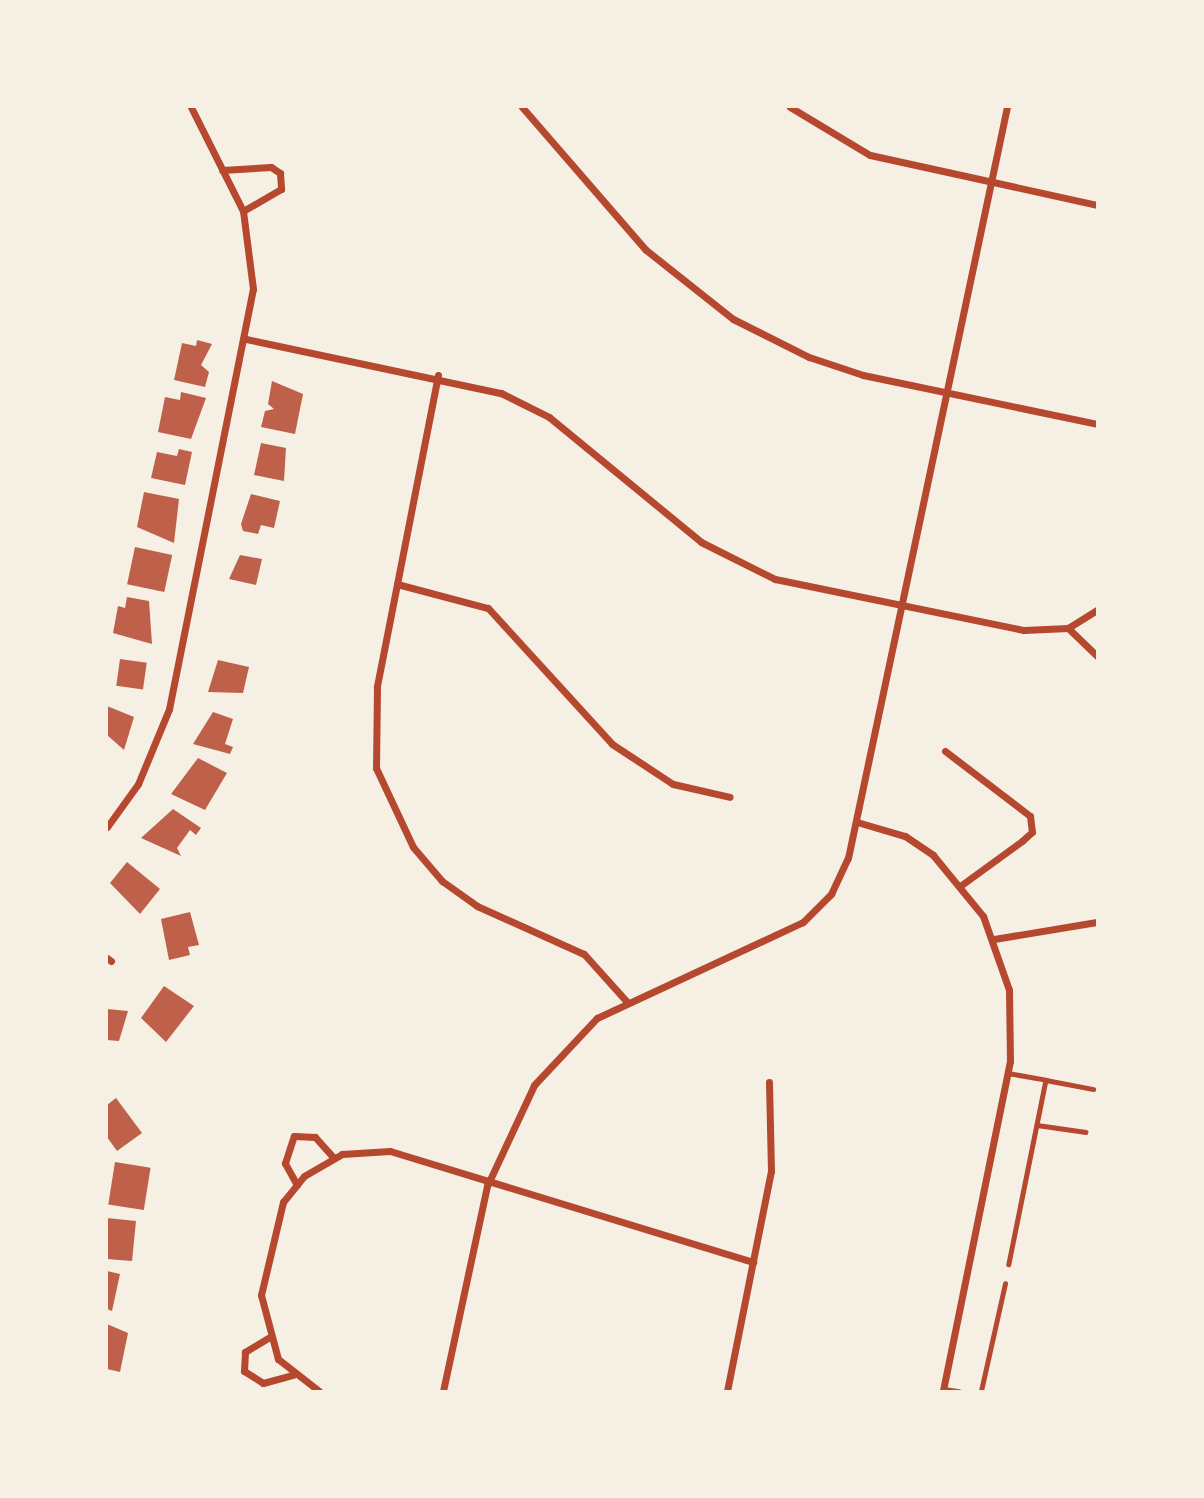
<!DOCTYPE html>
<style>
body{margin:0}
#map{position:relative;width:1204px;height:1498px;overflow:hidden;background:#f6efe4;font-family:Lato,sans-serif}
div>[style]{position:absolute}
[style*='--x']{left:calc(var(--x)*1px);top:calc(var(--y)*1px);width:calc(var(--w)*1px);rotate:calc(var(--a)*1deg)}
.building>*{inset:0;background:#bf614a;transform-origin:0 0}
.service>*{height:4.5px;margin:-2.25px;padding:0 2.25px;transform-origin:2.25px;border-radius:2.25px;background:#b5482f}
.minor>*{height:7px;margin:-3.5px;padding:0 3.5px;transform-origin:3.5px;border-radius:3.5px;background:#b5482f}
span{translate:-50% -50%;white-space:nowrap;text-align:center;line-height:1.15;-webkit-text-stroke:6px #f6efe4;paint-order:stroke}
.frame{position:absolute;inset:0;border:108px solid #f6efe4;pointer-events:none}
</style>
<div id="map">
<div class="building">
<i style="clip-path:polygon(197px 340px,212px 344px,201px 365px,209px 372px,205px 387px,174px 380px,182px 343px,196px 346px)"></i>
<i style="clip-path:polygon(272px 381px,303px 394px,295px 434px,261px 427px,265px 411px,274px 409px,268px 404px)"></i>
<i style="clip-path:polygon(181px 392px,206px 398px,191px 439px,158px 432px,165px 397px,180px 400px)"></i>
<i style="clip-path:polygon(261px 443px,286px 448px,284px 481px,254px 475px)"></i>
<i style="clip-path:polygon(179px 449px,192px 452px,185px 485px,151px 478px,157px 452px,177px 456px)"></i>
<i style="clip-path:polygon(144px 492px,179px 499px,174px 543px,137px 527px)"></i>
<i style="clip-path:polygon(251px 494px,280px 501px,274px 528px,261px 525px,258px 534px,243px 531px,241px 524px)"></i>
<i style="left:135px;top:547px;width:38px;height:38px;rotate:12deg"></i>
<i style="clip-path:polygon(240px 555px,262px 559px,256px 585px,229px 579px)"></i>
<i style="clip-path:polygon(127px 597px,149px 601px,152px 644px,113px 633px,118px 606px,125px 608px)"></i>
<i style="left:120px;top:659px;width:27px;height:27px;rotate:8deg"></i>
<i style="clip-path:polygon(218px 660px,249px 667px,243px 693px,208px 692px)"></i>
<i style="clip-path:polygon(107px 706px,134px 717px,124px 750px,107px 735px)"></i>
<i style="clip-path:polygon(213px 712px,233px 719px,225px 744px,233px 747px,230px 754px,193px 744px)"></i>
<i style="clip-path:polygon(198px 758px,227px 773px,205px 810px,171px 794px)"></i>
<i style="clip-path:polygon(173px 809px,201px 828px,196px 835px,190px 830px,177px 848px,181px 856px,141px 838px)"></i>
<i style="clip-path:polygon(127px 862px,160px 889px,140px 914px,110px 883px)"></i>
<i style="clip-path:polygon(190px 912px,199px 945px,188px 947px,190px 955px,169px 960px,161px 919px)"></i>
<i style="clip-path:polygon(164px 986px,194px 1006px,166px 1042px,141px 1018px)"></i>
<i style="clip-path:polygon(107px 1009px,128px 1011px,119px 1041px,107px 1040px)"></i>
<i style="clip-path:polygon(116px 1098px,142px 1133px,117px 1151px,107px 1137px,107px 1105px)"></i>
<i style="left:115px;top:1162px;width:36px;height:43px;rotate:9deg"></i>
<i style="clip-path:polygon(107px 1218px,136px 1221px,132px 1261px,107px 1259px)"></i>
<i style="clip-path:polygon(107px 1271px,120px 1274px,112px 1311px,107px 1309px)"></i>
<i style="clip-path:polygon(107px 1324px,128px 1333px,120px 1372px,107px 1369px)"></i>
</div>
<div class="service">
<i style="--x:1008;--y:1073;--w:39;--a:10"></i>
<i style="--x:1046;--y:1080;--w:188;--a:101.4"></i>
<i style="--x:1046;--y:1080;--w:48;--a:10.8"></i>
<i style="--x:1037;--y:1125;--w:49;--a:8.1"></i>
<i style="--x:944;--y:1389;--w:15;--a:8"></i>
<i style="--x:981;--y:1391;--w:110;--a:-77.4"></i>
</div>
<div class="minor">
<i style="--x:522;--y:107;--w:189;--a:49.1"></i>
<i style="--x:646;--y:250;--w:111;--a:38.4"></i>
<i style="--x:733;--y:319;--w:85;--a:26.6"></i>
<i style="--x:809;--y:357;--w:57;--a:18.4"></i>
<i style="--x:863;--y:375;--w:239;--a:11.8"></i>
<i style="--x:790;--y:107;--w:93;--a:31"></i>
<i style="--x:870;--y:155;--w:232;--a:12.4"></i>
<i style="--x:222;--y:170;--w:49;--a:-3.5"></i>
<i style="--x:271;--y:167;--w:11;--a:34"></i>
<i style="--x:280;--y:173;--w:16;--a:86"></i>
<i style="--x:281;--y:189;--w:44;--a:149.9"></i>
<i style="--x:246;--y:339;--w:261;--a:12"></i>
<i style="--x:501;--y:393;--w:54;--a:26.6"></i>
<i style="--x:549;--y:417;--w:197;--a:39.4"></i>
<i style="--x:701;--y:542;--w:83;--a:26.6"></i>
<i style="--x:775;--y:579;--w:254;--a:11.6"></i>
<i style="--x:1024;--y:630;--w:44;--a:-2.6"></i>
<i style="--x:1068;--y:628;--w:34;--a:-32"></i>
<i style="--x:438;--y:375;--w:318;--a:101.1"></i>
<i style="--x:377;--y:687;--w:81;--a:90.7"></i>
<i style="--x:376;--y:768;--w:87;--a:64.9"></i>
<i style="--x:413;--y:847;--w:45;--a:49.5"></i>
<i style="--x:442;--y:881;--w:43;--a:35.5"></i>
<i style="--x:477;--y:906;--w:117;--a:24.2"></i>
<i style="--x:584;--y:954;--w:66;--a:48.1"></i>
<i style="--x:397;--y:584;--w:94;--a:14.8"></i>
<i style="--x:488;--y:608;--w:184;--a:47.6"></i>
<i style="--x:612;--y:744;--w:73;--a:33.3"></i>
<i style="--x:673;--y:784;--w:58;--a:12.8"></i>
<i style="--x:1068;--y:628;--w:40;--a:44"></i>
<i style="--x:945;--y:751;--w:107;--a:37.4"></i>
<i style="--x:1030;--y:816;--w:16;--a:83"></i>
<i style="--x:1032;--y:832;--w:13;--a:138"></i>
<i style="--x:1022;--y:841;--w:77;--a:144"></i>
<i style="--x:857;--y:822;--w:50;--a:16.3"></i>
<i style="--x:905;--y:836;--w:34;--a:34"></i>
<i style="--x:933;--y:855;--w:79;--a:50.7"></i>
<i style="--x:983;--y:916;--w:78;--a:70.6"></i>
<i style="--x:1009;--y:990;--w:71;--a:89.2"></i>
<i style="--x:1010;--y:1061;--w:337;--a:101.5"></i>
<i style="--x:107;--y:827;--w:53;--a:-54.2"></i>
<i style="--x:138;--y:784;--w:81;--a:-67.5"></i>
<i style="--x:169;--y:709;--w:428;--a:-78.7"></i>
<i style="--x:253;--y:289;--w:79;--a:-97.3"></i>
<i style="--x:243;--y:211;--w:116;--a:-116.6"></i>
<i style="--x:994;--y:939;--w:104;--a:-9.4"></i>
<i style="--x:107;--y:958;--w:5;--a:37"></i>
<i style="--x:297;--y:1185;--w:25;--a:-119"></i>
<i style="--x:285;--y:1163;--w:28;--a:-72"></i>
<i style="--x:294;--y:1136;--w:21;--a:3"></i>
<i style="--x:315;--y:1137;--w:28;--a:48"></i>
<i style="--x:268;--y:1338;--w:27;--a:149"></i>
<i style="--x:245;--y:1352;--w:19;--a:93"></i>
<i style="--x:244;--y:1371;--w:22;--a:32"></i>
<i style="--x:263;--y:1383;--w:31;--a:-15"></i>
<i style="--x:319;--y:1391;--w:52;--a:-142"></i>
<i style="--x:278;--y:1359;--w:66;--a:-104.9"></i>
<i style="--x:261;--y:1295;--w:96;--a:-76.7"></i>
<i style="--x:283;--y:1202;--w:33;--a:-51"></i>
<i style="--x:304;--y:1176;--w:44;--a:-30.1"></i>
<i style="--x:342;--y:1154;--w:48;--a:-3.6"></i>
<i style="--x:390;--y:1151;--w:380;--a:17"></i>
<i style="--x:443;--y:1391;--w:210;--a:-77.9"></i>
<i style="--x:487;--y:1186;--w:111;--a:-65"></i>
<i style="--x:534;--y:1085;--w:92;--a:-46.8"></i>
<i style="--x:597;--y:1018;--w:227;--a:-25"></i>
<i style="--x:803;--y:922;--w:40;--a:-45"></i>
<i style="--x:831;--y:894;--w:40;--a:-65"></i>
<i style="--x:848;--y:858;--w:768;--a:-78.05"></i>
<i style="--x:727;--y:1391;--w:224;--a:-78.7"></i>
<i style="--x:771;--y:1171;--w:89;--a:-91.3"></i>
</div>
<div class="frame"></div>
</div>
